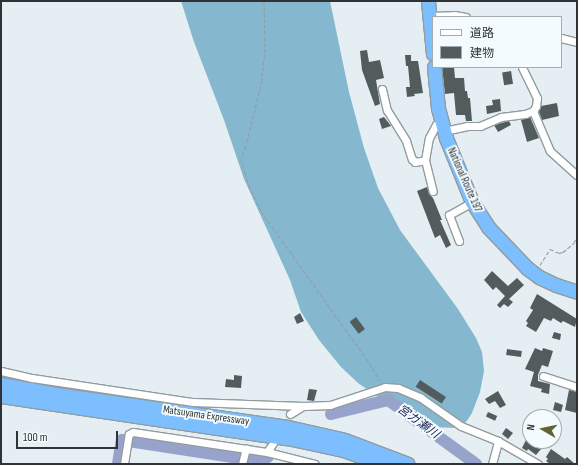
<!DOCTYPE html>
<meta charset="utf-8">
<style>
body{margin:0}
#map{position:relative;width:578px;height:465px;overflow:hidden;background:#e4eef3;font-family:"Sofia Sans Condensed","Noto Sans JP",sans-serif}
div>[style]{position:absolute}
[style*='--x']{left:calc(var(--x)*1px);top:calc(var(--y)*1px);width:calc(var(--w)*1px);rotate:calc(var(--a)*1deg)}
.forest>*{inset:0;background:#85b8ce}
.stream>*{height:2px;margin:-1px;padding:0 1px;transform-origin:1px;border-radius:1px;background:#98a3cc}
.river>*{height:12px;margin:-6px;padding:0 6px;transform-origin:6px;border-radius:6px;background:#98a3cc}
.building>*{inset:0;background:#525c5d;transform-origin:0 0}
.path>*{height:1px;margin-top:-0.5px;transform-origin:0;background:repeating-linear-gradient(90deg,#939b9e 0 4px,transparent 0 6px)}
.roads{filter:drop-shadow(1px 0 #929ca0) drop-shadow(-1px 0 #929ca0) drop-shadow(0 1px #929ca0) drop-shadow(0 -1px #929ca0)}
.street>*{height:7px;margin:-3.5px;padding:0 3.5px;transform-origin:3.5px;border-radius:3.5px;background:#fff}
.highway>*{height:13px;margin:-6.5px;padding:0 6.5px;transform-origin:6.5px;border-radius:6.5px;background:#7dbefe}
span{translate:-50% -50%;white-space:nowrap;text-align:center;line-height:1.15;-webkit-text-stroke:4px #f3fbff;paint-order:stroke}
.street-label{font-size:11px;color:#2f3335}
.water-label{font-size:12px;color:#1c2356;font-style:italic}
.frame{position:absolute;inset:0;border:2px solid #2f3335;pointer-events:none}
.legend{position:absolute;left:432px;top:16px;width:130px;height:52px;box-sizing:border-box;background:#f3fbff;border:1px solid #a5abae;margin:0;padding:5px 7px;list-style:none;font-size:12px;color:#2f3335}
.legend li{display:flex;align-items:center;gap:8px;height:20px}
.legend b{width:20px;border:1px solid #a5abae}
.north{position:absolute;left:522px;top:409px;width:40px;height:40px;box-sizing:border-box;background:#f3fbff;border:1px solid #a5abae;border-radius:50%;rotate:279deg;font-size:11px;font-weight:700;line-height:16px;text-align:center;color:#2f3335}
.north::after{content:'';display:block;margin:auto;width:14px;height:18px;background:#636330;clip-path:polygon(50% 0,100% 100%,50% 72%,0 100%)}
.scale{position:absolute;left:16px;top:431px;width:102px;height:18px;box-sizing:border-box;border:2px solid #2f3335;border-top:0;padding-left:5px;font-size:12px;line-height:14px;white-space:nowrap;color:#2f3335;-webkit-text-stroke:3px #f3fbff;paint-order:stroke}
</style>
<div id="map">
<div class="forest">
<i style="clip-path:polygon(181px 1px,330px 1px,349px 92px,364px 148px,378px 188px,400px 230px,458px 309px,476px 338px,482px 352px,484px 371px,480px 392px,472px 413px,466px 422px,456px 428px,432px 427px,409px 418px,358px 383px,341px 367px,319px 340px,301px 312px,290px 280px,244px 179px,224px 120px,194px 42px)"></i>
</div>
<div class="stream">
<i style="--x:388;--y:400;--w:11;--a:-85"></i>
</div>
<div class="river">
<i style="--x:331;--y:414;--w:59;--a:-13.8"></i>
<i style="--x:388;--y:400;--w:109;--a:36"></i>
<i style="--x:249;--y:459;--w:19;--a:-6"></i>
<i style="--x:118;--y:464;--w:24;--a:-81"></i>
<i style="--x:122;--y:440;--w:117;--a:8.8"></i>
</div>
<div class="building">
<i style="clip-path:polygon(367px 50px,369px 62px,380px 60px,384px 78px,376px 80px,380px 104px,375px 106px,362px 70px,360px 51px)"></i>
<i style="clip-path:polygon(405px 55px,411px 55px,411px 61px,418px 61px,423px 93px,414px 94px,415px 96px,407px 97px,406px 87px,410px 87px,408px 66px,406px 66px)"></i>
<i style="clip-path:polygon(442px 67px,454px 67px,455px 78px,464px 78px,465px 91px,467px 91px,468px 98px,470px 98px,472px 121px,466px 121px,465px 115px,456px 115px,454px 93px,445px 94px)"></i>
<i style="left:511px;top:71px;width:13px;height:9px;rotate:81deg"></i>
<i style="clip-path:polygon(500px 99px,501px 111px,487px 114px,486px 106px,493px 105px,492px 100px)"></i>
<i style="clip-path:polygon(557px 103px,559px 116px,542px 120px,539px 112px,541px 106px)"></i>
<i style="clip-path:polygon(384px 117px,391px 126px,382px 129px,379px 119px)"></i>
<i style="clip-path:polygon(530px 117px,539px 138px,527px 142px,521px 120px)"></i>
<i style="clip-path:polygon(509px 121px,511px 125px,498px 132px,494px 125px)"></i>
<i style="clip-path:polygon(427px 187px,429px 194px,433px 198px,442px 220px,440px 220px,451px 245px,446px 248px,440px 235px,435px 238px,417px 191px)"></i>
<i style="clip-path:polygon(492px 271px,508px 286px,517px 278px,524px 285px,509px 299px,513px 302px,508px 307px,504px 304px,500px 308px,497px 305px,505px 296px,496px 287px,493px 290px,484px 280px)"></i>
<i style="clip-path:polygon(537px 294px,577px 319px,575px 327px,563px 321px,561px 323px,553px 318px,551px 321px,544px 318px,536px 332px,526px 326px,528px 323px,526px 321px,533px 310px,530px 308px)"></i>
<i style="clip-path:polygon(300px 313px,304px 321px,297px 324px,294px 317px)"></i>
<i style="left:356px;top:317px;width:15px;height:8px;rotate:53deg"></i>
<i style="clip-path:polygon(554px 332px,561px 334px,560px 340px,552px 338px)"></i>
<i style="clip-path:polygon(535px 348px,542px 351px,543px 348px,553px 351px,548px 367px,542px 365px,538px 375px,538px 381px,550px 384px,549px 394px,541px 392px,542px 389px,530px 386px,534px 372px,525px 369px)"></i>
<i style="left:507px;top:349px;width:15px;height:6px;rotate:8deg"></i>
<i style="clip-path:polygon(234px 375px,242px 376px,241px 388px,225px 387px,226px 379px,234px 380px)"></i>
<i style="left:420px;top:380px;width:31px;height:8px;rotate:33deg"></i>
<i style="clip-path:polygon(309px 389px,317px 390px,314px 401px,307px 400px)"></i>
<i style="clip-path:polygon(569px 390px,577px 392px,577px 413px,565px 410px)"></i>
<i style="clip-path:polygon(498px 391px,506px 405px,500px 408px,495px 401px,489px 404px,485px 399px)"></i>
<i style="clip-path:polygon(555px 402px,563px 405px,561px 412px,553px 410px)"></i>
<i style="left:488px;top:412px;width:10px;height:5px;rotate:24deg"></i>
<i style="clip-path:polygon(506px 428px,513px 433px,508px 439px,502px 434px)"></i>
<i style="clip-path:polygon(526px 440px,541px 449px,536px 455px,528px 449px,527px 451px,522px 448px)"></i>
<i style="clip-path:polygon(551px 449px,565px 459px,567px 457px,575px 464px,550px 464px,546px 461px,548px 459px,546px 457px)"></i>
</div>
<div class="path">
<i style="--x:264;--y:1;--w:48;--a:88.8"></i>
<i style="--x:265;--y:49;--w:31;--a:96"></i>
<i style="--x:262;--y:80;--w:68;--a:103.6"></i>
<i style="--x:246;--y:146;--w:14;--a:111"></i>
<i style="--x:241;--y:159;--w:15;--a:74"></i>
<i style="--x:245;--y:173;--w:19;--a:72"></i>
<i style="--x:251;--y:191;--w:22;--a:63"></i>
<i style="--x:261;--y:211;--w:181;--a:54.5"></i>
<i style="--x:366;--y:358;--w:26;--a:58"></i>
<i style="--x:540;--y:265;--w:19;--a:-58"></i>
<i style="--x:550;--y:249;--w:10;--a:24"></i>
<i style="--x:559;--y:253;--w:4;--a:-14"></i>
<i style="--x:563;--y:252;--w:14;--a:-39"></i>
<i style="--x:574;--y:243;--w:8;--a:-67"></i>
</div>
<div class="roads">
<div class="street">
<i style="--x:429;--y:16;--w:25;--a:-2"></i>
<i style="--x:454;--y:15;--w:12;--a:9"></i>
<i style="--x:561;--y:38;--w:16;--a:14"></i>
<i style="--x:382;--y:89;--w:22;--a:77"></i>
<i style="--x:387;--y:110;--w:36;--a:58"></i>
<i style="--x:406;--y:141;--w:19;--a:72"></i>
<i style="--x:412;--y:159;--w:4;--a:45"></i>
<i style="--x:415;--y:162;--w:10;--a:-11"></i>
<i style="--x:425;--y:160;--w:22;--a:-80"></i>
<i style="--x:429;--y:138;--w:15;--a:-62"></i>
<i style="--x:436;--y:125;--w:6;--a:-18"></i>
<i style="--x:533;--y:111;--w:43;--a:67"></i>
<i style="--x:550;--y:151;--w:36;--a:42"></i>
<i style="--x:444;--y:131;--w:24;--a:-12"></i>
<i style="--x:467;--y:126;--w:13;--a:0"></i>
<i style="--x:480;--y:126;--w:23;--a:-23"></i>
<i style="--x:501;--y:117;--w:24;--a:-7"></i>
<i style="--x:525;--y:114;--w:9;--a:-21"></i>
<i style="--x:533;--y:111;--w:6;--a:-59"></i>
<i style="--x:536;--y:106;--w:8;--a:-83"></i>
<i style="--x:537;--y:98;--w:34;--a:-116"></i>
<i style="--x:425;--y:160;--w:32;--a:76"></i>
<i style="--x:459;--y:241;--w:28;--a:-111"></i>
<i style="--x:449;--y:215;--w:26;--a:-29"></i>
<i style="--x:1;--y:371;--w:32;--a:13"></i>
<i style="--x:32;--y:378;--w:163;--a:8.5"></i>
<i style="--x:193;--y:402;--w:110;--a:2.1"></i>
<i style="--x:303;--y:406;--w:27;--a:-2"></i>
<i style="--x:330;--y:405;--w:58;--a:-18.1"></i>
<i style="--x:385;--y:387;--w:13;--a:4"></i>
<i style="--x:398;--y:388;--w:25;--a:23"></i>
<i style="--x:421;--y:398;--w:49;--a:35"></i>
<i style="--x:461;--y:426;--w:40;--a:22"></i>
<i style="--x:498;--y:441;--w:46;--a:29.9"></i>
<i style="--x:543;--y:376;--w:36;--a:18"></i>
<i style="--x:290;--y:414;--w:15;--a:-32"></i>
<i style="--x:267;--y:452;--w:11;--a:-56"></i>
<i style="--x:124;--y:464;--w:30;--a:-81"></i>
<i style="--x:129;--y:434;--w:4;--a:-27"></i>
<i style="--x:133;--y:432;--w:135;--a:8.5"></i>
<i style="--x:267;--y:452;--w:49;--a:14"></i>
<i style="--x:242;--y:464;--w:16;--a:-76"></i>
<i style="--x:492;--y:464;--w:24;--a:-75"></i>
</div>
<div class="highway">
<i style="--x:428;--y:1;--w:53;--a:84.6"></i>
<i style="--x:434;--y:67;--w:41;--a:84.4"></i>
<i style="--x:438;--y:108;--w:31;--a:75"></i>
<i style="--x:446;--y:138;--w:69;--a:67.9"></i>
<i style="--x:472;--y:202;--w:30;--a:57"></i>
<i style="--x:488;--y:227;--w:57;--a:46.4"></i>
<i style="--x:527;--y:268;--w:15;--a:37"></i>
<i style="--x:539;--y:277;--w:19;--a:25"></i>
<i style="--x:556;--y:285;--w:22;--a:18"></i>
<i style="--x:1;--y:384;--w:63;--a:10.1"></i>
<i style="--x:63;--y:395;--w:227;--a:8.1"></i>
<i style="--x:288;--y:427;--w:58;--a:12.8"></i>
<i style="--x:345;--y:440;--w:67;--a:20.9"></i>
<i style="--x:1;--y:396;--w:289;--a:8.4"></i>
<i style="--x:287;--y:438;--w:57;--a:12.1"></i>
<i style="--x:343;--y:450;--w:41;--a:19.7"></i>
</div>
</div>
<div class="street-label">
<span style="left:464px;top:180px;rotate:66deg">National Route 197</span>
<span style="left:206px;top:416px;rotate:8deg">Matsuyama Expressway</span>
</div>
<div class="water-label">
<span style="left:418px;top:422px;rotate:36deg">宮ガ瀬川</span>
</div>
<div class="frame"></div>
<ul class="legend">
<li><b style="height:5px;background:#fff"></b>道路</li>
<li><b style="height:11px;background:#525c5d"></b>建物</li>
</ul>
<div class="north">N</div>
<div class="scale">100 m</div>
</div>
